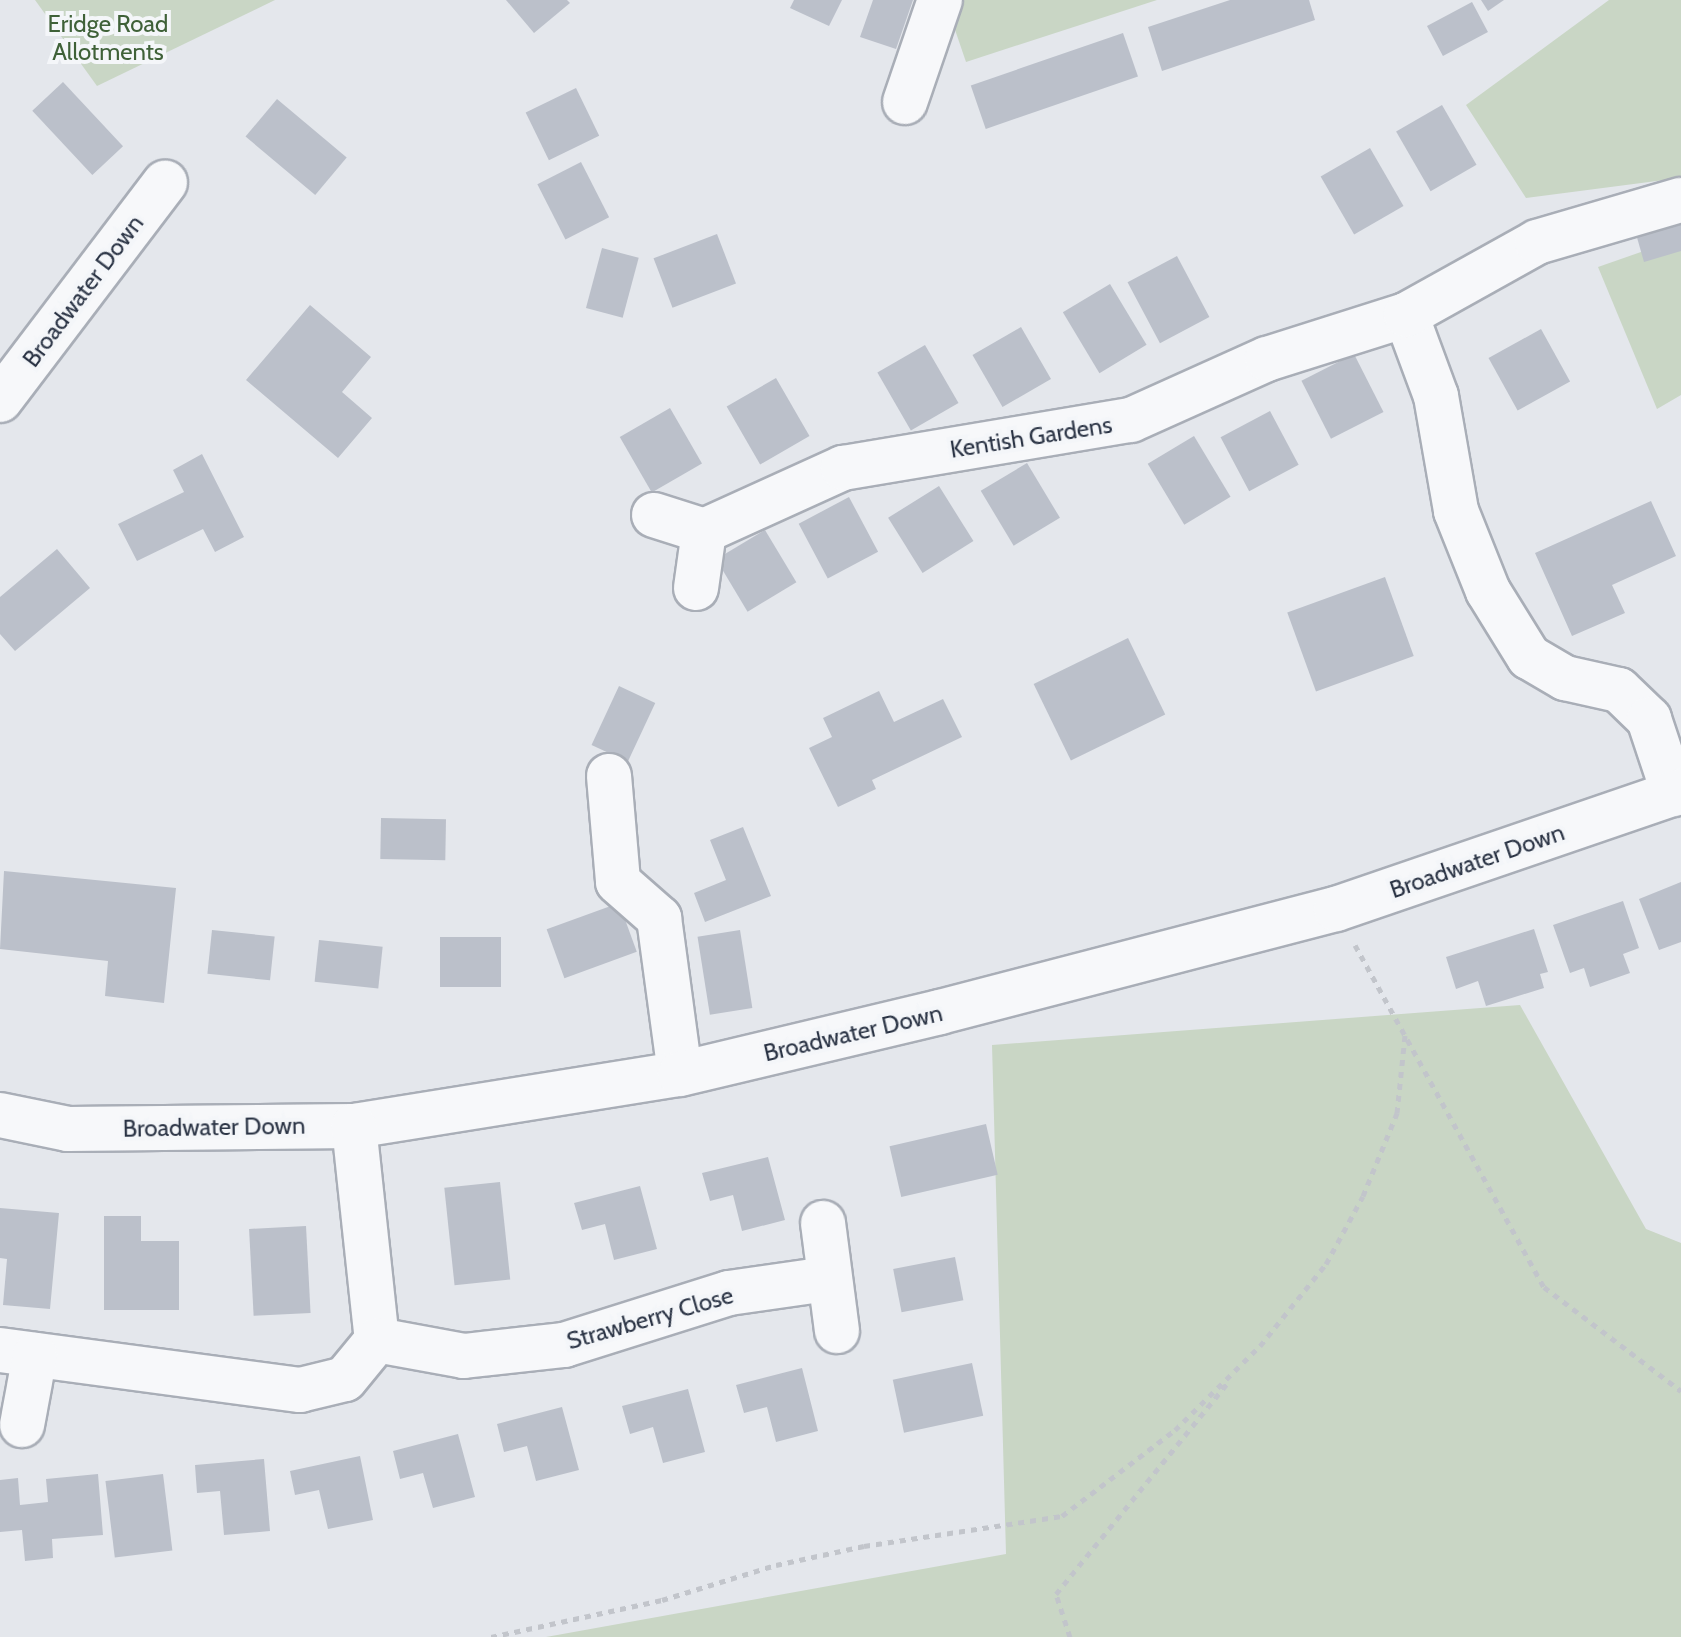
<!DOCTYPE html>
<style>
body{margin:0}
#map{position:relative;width:1681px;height:1637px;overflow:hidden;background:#e4e7ec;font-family:Cabin,sans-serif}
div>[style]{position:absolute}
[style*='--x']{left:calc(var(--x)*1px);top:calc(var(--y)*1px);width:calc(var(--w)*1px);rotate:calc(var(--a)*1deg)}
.green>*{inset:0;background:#c9d6c5}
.building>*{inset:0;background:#bbc0ca;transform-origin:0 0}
.path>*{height:5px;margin-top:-2.5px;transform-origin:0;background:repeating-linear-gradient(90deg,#c2c5cb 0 6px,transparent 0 12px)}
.roads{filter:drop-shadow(2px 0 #a9aeb7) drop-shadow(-2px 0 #a9aeb7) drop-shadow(0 2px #a9aeb7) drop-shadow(0 -2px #a9aeb7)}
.minor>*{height:44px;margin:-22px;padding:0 22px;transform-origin:22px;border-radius:22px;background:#f7f8fa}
span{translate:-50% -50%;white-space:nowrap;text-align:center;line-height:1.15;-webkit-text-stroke:8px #f4f6f9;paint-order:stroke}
.park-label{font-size:24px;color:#3f6138}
.street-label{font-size:24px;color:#2b3445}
</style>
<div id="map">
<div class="green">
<i style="clip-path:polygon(35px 0,275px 0,97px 86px)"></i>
<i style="clip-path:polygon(956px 0,1157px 0,966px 62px,951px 18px)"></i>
<i style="clip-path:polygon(1609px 0,1681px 0,1681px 235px,1672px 179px,1526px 198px,1466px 105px)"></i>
<i style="clip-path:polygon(1681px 238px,1681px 395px,1657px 409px,1598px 267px)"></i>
<i style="clip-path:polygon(1520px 1005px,1646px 1229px,1681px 1243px,1681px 1637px,546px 1637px,1006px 1554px,992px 1045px)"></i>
</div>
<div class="building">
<i style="clip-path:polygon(506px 0,567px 0,570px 3px,534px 33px)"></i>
<i style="clip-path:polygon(794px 0,842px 0,829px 26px,790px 8px)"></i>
<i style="clip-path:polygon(873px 0,913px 0,896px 49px,860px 37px)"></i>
<i style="clip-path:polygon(1230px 0,1309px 0,1315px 20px,1162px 71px,1148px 27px)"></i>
<i style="clip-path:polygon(1481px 0,1504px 0,1488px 11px)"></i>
<i style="left:1472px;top:2px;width:34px;height:51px;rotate:62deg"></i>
<i style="left:1123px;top:33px;width:46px;height:161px;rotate:71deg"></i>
<i style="left:63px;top:82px;width:88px;height:42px;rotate:47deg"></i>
<i style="left:576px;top:88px;width:53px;height:56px;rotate:64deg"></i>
<i style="left:277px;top:99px;width:91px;height:49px;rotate:40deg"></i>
<i style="left:1442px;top:105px;width:69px;height:53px;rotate:60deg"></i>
<i style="left:1370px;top:148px;width:67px;height:57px;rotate:60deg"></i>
<i style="left:581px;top:162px;width:62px;height:49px;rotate:63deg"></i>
<i style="clip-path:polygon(1681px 221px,1681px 251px,1644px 262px,1636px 234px)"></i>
<i style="left:717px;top:234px;width:53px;height:68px;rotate:69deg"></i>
<i style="left:602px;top:248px;width:38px;height:62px;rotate:15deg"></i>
<i style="left:1177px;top:256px;width:69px;height:56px;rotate:62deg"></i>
<i style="left:1110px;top:284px;width:71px;height:55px;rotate:59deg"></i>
<i style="clip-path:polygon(310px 305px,371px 357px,342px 392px,372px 418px,338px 458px,246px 380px)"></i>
<i style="left:1021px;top:327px;width:60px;height:56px;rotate:60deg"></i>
<i style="left:1541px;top:329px;width:60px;height:60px;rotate:61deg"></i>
<i style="left:925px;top:345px;width:67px;height:55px;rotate:60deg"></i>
<i style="left:1354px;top:354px;width:65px;height:59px;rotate:63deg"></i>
<i style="left:776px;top:378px;width:67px;height:57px;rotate:60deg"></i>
<i style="left:670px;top:408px;width:64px;height:58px;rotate:60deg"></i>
<i style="left:1270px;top:411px;width:61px;height:56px;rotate:62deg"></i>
<i style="left:1194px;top:436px;width:71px;height:54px;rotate:59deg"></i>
<i style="clip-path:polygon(202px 454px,244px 537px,215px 552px,203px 529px,137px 561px,118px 524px,184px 492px,173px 470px)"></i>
<i style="left:1027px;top:463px;width:64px;height:54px;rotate:59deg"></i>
<i style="left:939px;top:486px;width:65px;height:60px;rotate:58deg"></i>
<i style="left:849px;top:497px;width:62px;height:57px;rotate:62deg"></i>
<i style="clip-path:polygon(1651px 501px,1676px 556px,1612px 585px,1625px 613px,1572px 636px,1535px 553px)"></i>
<i style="left:765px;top:530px;width:61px;height:57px;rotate:59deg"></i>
<i style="clip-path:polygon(57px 549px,90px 588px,15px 651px,0 634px,0 597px)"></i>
<i style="left:1385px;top:577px;width:84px;height:104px;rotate:70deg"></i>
<i style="left:1128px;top:638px;width:85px;height:105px;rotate:64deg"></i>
<i style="left:619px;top:686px;width:40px;height:65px;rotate:25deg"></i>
<i style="clip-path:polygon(879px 691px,894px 722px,943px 699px,962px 737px,872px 780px,876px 789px,838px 807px,809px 748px,832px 737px,823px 718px)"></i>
<i style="left:381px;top:818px;width:65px;height:41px;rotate:1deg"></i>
<i style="clip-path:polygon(743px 827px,771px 896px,705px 922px,694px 893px,726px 880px,710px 840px)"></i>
<i style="clip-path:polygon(4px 871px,176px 888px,164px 1003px,105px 996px,108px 961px,0 949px)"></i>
<i style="clip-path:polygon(1681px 882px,1681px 942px,1659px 950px,1639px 899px)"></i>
<i style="clip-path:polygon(1623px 901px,1639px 948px,1623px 954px,1630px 973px,1590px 987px,1584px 968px,1570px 973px,1553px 925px)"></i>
<i style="left:619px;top:903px;width:52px;height:77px;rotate:70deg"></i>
<i style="clip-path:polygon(1534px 929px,1548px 972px,1540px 974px,1544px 988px,1486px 1006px,1478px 981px,1456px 989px,1446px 957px)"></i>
<i style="left:212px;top:930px;width:63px;height:44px;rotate:6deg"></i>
<i style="left:740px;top:930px;width:79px;height:43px;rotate:81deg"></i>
<i style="left:501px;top:937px;width:50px;height:61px;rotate:90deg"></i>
<i style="left:319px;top:940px;width:64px;height:42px;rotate:6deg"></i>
<i style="left:986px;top:1124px;width:52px;height:99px;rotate:77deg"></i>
<i style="clip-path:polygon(768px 1157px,785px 1220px,742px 1231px,733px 1195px,710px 1201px,702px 1173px)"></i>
<i style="left:500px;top:1182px;width:98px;height:56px;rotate:84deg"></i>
<i style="clip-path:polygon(640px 1186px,657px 1249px,614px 1260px,605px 1224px,582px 1230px,574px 1203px)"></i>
<i style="clip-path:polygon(0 1208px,59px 1213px,50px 1309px,3px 1305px,7px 1259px,0 1258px)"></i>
<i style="clip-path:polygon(104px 1216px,141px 1216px,141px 1241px,179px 1241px,179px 1310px,104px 1310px)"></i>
<i style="left:306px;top:1226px;width:87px;height:57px;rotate:87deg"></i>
<i style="left:955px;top:1257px;width:44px;height:63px;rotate:79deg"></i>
<i style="left:972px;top:1363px;width:54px;height:81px;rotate:78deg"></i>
<i style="clip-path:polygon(802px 1368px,818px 1431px,776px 1442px,767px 1407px,744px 1413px,736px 1385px)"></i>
<i style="clip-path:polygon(688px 1389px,705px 1452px,663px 1463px,653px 1427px,630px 1434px,622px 1406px)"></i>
<i style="clip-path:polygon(562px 1407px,579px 1470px,536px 1481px,527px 1446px,504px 1452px,497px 1424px)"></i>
<i style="clip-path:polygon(458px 1434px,475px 1497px,433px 1508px,423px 1473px,400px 1479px,393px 1451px)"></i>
<i style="clip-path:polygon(360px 1456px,373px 1520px,328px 1529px,319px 1490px,295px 1495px,290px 1471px)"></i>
<i style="clip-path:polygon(264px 1459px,270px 1531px,224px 1535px,220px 1491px,197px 1493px,195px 1465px)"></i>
<i style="clip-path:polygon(98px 1474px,103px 1535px,52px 1539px,53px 1558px,25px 1561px,22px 1530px,0 1532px,0 1480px,18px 1478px,20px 1505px,48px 1502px,46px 1479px)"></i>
<i style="left:163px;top:1474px;width:77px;height:58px;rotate:83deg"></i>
</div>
<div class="path">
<i style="--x:1355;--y:945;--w:391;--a:61.1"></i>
<i style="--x:1544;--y:1287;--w:172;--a:37.2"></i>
<i style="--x:491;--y:1637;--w:175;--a:-12.2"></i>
<i style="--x:662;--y:1600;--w:119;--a:-17.1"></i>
<i style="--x:776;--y:1565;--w:90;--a:-12.2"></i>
<i style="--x:864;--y:1546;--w:200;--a:-8.6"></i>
<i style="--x:1062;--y:1516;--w:142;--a:-37.3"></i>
<i style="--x:1175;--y:1430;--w:120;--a:-44.7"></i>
<i style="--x:1260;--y:1346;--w:105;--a:-51.2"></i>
<i style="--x:1326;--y:1264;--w:77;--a:-61.4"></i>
<i style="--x:1363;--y:1196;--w:90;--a:-67.7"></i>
<i style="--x:1397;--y:1113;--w:78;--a:-84.1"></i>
<i style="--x:1070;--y:1637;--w:45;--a:-108"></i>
<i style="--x:1056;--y:1594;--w:273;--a:-50.9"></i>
</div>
<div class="roads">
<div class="minor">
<i style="--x:905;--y:102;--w:108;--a:-71.1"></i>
<i style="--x:1406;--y:315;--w:86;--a:69.7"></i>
<i style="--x:1436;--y:396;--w:117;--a:80.1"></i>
<i style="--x:1456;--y:511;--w:86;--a:68.2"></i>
<i style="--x:1488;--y:591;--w:78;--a:58.2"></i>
<i style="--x:1529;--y:657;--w:42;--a:30.3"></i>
<i style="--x:1565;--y:678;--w:55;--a:12.5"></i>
<i style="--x:1619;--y:690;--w:42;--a:44"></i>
<i style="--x:1649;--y:719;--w:79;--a:71.6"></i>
<i style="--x:0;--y:400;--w:273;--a:-52.8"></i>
<i style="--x:654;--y:515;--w:52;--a:17.7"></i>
<i style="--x:704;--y:531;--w:153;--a:-24.4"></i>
<i style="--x:843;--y:468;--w:292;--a:-9.5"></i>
<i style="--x:1131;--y:420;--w:149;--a:-24.2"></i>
<i style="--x:1267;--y:359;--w:146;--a:-17.6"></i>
<i style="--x:1406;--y:315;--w:150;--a:-29.1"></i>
<i style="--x:1537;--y:242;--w:150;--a:-16.3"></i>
<i style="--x:696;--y:588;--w:58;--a:-82"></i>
<i style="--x:609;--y:776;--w:106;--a:85.1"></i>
<i style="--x:618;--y:882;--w:55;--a:41.3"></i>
<i style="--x:659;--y:918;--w:157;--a:82.3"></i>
<i style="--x:0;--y:1115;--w:69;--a:11.6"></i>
<i style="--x:68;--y:1129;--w:286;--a:-0.6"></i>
<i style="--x:354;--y:1126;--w:330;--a:-9.1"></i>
<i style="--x:680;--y:1074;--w:267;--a:-13.4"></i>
<i style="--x:940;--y:1012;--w:409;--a:-14.6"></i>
<i style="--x:1336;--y:909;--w:365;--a:-18.9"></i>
<i style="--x:354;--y:1126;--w:215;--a:83.9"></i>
<i style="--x:823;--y:1223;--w:109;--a:82.6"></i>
<i style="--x:0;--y:1350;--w:303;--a:7.6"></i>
<i style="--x:300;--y:1390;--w:46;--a:-13.7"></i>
<i style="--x:345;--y:1379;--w:50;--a:-50.6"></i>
<i style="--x:377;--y:1340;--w:88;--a:10.4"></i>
<i style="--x:464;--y:1356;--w:101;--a:-6.3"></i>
<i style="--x:564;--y:1345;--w:173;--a:-17.5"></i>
<i style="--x:729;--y:1293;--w:99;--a:-8.1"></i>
<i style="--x:22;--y:1425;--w:71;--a:-79.5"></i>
</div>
</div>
<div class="park-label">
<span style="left:108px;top:38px">Eridge Road<br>Allotments</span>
</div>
<div class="street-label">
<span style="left:83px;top:291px;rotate:-53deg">Broadwater Down</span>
<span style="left:1031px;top:437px;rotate:-9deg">Kentish Gardens</span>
<span style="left:1477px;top:861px;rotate:-19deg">Broadwater Down</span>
<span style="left:853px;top:1033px;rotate:-13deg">Broadwater Down</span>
<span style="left:214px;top:1127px;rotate:-1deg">Broadwater Down</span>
<span style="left:650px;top:1318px;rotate:-16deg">Strawberry Close</span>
</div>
</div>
